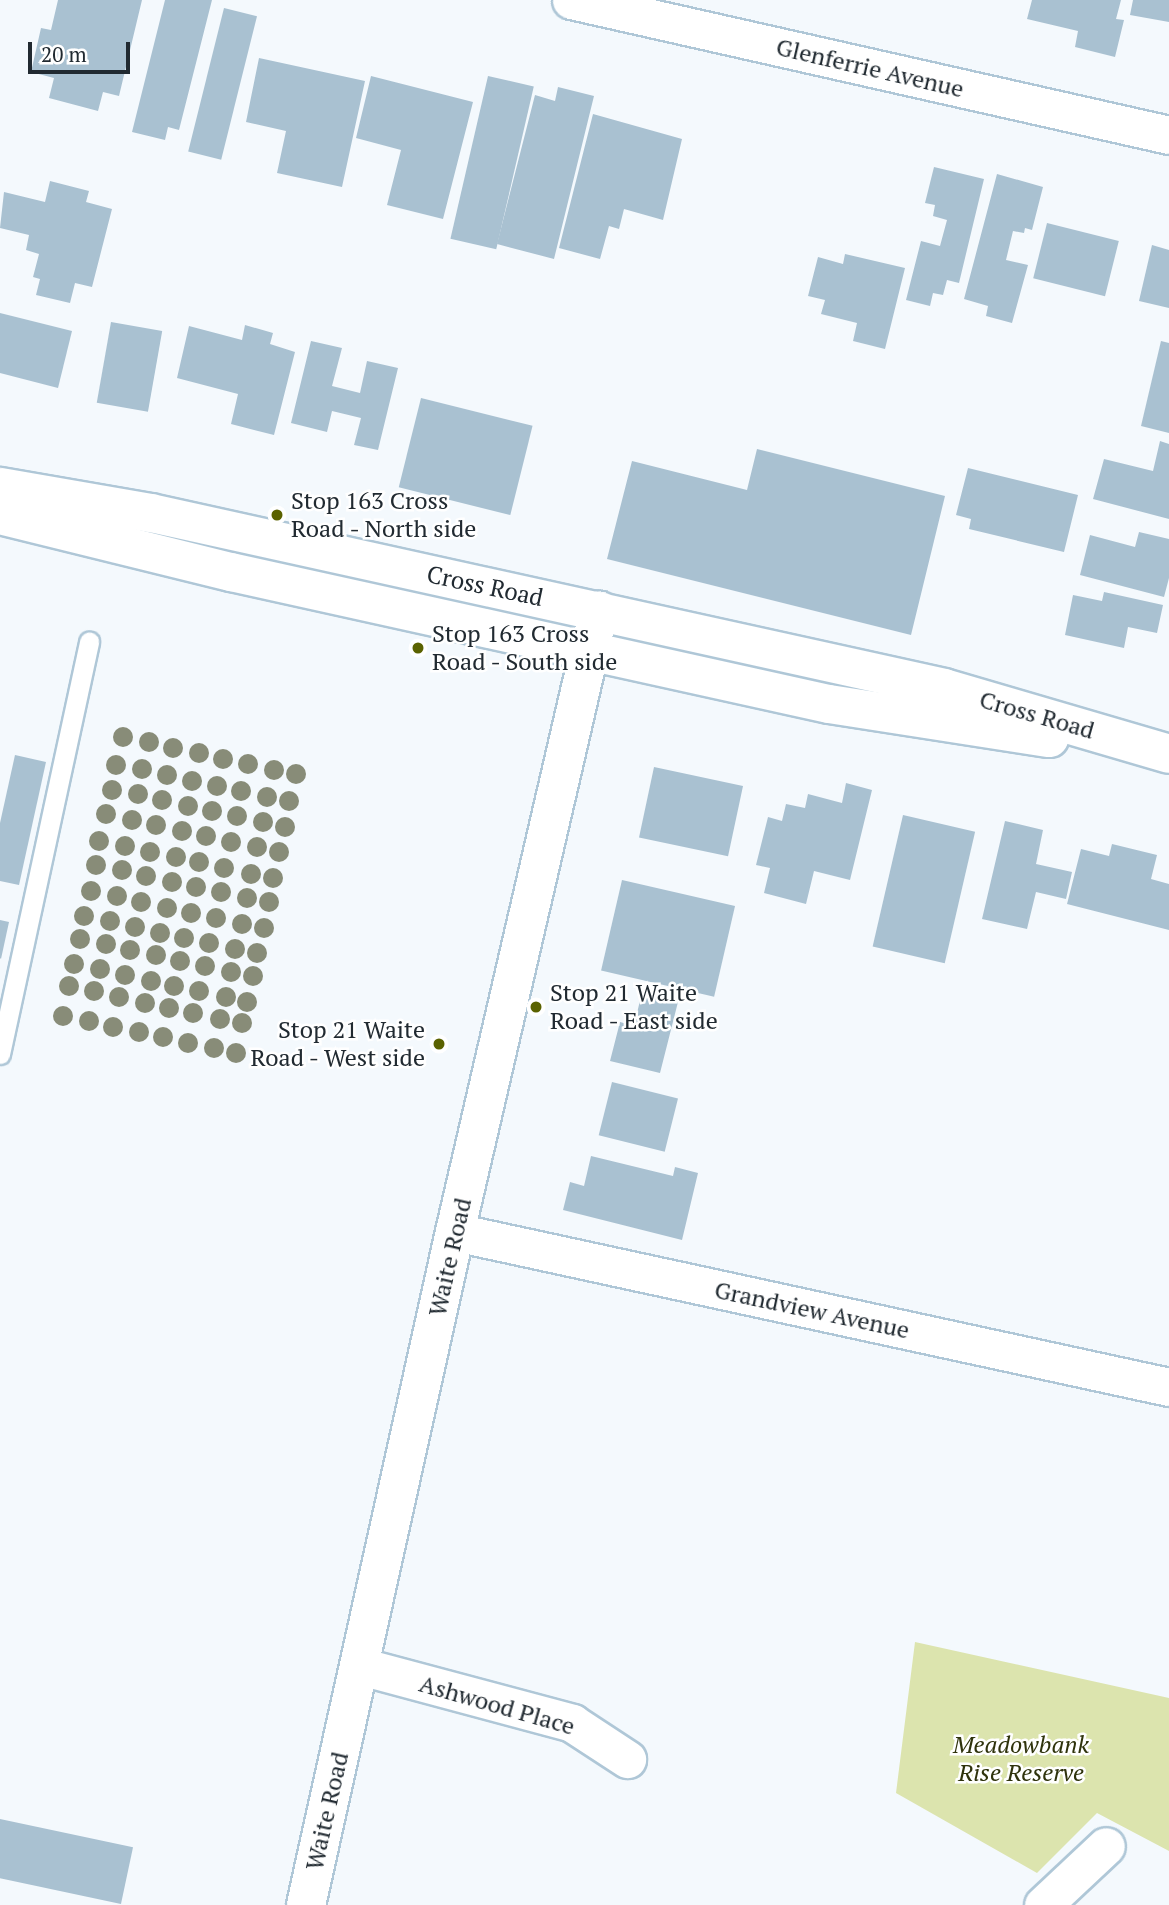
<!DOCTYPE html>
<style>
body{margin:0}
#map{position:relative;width:1169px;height:1905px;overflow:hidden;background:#f4f9fd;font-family:"PT Serif",serif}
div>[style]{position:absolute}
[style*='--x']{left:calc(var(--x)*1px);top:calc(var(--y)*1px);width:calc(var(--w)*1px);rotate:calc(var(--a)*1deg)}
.green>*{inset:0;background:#dce4ae}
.building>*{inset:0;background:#a9c1d1;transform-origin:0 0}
.roads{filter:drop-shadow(2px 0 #afc7d7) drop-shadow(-2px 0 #afc7d7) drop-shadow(0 2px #afc7d7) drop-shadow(0 -2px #afc7d7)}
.lane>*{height:19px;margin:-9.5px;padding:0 9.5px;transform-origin:9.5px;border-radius:9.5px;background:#fff}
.street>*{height:37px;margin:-18.5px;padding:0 18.5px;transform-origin:18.5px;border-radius:18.5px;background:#fff}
.secondary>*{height:38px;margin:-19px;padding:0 19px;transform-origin:19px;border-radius:19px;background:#fff}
.highway>*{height:38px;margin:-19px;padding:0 19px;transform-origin:19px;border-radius:19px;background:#fff}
.trees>*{width:20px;height:20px;margin:-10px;border-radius:50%;background:#888c78}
.dots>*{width:19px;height:19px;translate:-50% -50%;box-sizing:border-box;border:4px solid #fff;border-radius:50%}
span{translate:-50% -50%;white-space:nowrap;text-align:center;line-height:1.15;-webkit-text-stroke:5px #fff;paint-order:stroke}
.street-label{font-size:24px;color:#212a31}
.poi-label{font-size:24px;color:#212a31}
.left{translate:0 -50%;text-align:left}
.right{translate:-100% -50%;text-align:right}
.park-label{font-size:24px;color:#2f330c;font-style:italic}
.scale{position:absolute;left:28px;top:42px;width:102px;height:32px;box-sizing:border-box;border:4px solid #212a31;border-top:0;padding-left:9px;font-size:21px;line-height:24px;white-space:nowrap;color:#212a31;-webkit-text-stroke:5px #fff;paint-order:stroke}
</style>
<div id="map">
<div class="green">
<i style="clip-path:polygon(915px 1642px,1169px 1698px,1169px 1851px,1097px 1813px,1037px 1873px,896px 1793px)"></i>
</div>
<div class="building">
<i style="clip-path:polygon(58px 0,142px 0,119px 96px,103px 92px,98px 111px,49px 98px,54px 78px,31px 72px,41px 28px,51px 30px)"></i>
<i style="clip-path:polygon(165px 0,212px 0,179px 130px,168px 127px,165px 140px,132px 132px)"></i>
<i style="clip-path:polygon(1032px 0,1121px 0,1116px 19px,1124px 20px,1115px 57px,1075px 47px,1078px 31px,1027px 19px)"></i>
<i style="clip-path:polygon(1133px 0,1169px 0,1169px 22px,1130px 15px)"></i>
<i style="left:224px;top:8px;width:34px;height:148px;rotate:14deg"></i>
<i style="clip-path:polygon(259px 58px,365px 81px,342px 187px,277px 173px,286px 131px,246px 122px)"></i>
<i style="clip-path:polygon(371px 76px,473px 102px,443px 219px,387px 205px,401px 150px,356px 138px)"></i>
<i style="left:488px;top:76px;width:47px;height:167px;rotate:13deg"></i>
<i style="clip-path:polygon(558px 87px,594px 96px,554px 259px,497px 244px,535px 95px,555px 101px)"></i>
<i style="clip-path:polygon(593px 114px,682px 139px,663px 220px,624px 209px,619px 229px,609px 226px,600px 259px,559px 248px)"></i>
<i style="clip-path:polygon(934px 167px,984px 179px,959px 283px,947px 280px,943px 295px,933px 293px,930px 306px,906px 300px,921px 241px,940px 246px,947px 220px,933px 216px,935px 205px,925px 203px)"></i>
<i style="clip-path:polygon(997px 174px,1043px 187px,1032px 230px,1025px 228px,1024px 233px,1013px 231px,1006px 260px,1028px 265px,1012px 323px,986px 316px,988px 306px,964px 299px)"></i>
<i style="clip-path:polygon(50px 181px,89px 191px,86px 202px,112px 209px,92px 287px,75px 283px,70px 303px,36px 295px,40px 279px,33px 277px,39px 254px,26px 250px,29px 235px,0 228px,4px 192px,45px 202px)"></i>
<i style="left:1047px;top:223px;width:74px;height:57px;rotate:14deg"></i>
<i style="clip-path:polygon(1152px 245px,1169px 250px,1169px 308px,1139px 301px)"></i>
<i style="clip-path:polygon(845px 254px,905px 268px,885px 349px,853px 341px,857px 323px,821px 314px,825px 300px,808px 296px,818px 257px,843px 264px)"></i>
<i style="clip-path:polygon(0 313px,72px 331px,58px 388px,0 373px)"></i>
<i style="left:111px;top:322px;width:52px;height:82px;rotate:10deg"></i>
<i style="clip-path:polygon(245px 325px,273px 333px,270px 344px,295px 352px,274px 435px,231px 424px,238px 394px,177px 378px,189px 326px,242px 340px)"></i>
<i style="clip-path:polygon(311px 341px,342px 348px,332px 386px,360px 393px,367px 361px,398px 368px,378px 450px,354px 445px,361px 418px,332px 411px,327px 432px,291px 423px)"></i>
<i style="clip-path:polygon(1161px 341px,1169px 343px,1169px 433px,1141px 426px)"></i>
<i style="left:421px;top:398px;width:115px;height:92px;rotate:14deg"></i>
<i style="clip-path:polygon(1160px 441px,1169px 444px,1169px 519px,1093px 499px,1104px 459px,1153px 471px)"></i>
<i style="clip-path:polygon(757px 449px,945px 496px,911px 635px,607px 559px,632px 461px,747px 490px)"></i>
<i style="clip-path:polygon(968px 468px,1078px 495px,1064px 552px,969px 529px,971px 519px,956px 515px)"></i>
<i style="clip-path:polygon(1139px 532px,1169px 539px,1169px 578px,1164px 597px,1080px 575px,1090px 535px,1135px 547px)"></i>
<i style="clip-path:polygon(1104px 592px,1163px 605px,1157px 633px,1128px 627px,1124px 648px,1065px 635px,1073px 595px,1102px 601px)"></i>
<i style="clip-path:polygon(15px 755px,46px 762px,19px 885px,0 881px,0 823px)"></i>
<i style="left:654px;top:767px;width:91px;height:72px;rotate:12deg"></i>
<i style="clip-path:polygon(846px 783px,872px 790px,850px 880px,814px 871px,806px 904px,764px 893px,770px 868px,756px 865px,768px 817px,782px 821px,786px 804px,805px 808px,808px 794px,842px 803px)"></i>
<i style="left:903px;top:815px;width:74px;height:135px;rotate:13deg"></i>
<i style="clip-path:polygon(1005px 821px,1043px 830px,1036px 864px,1072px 872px,1066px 899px,1036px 892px,1027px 929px,982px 919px)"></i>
<i style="clip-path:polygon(1112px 844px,1157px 855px,1151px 879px,1169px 884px,1169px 930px,1067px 904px,1081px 849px,1109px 856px)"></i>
<i style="left:622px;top:880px;width:116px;height:93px;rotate:13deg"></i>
<i style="clip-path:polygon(0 920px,9px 922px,1px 959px,0 958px)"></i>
<i style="clip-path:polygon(642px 992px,678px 1002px,660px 1073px,610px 1061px,620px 1022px,634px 1026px)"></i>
<i style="left:612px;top:1082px;width:68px;height:55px;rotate:14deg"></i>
<i style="clip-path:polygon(591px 1156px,673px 1176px,675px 1167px,698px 1173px,682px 1240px,563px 1210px,570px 1182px,584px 1186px)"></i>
<i style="left:0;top:1819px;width:136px;height:58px;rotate:12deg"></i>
</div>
<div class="roads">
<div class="lane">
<i style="--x:0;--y:1054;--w:422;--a:-77.8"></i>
</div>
<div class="street">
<i style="--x:571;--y:0;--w:613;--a:12.72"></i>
<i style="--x:455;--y:1232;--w:731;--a:12.25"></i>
<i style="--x:360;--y:1666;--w:220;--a:15"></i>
<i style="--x:572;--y:1723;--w:66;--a:33.2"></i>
<i style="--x:1043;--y:1905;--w:86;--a:-43.1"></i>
</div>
<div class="secondary">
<i style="--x:306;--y:1905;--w:689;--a:-77.52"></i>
<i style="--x:455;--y:1232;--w:638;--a:-76.97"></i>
</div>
<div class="highway">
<i style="--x:0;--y:487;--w:153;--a:9.8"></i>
<i style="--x:151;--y:513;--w:812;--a:12.44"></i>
<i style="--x:944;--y:688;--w:234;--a:16.3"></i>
<i style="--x:0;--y:515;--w:238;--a:13.9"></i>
<i style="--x:231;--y:572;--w:612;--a:12.45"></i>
<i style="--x:829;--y:704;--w:223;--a:8.8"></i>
</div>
</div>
<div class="trees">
<i style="left:123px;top:737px"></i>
<i style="left:149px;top:742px"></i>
<i style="left:173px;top:748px"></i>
<i style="left:199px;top:753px"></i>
<i style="left:223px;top:759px"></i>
<i style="left:248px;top:764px"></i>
<i style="left:116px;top:765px"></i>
<i style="left:142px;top:769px"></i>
<i style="left:274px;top:770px"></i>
<i style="left:296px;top:774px"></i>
<i style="left:167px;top:775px"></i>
<i style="left:192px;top:781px"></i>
<i style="left:217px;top:786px"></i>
<i style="left:112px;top:790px"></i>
<i style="left:241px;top:791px"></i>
<i style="left:138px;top:794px"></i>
<i style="left:267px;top:797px"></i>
<i style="left:162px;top:800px"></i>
<i style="left:289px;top:801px"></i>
<i style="left:188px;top:806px"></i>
<i style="left:212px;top:811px"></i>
<i style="left:106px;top:814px"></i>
<i style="left:237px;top:816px"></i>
<i style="left:132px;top:820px"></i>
<i style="left:263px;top:822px"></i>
<i style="left:156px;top:825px"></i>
<i style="left:285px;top:827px"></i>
<i style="left:182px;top:831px"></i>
<i style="left:206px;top:836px"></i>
<i style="left:99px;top:841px"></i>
<i style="left:231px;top:842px"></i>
<i style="left:125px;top:846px"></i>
<i style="left:257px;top:847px"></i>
<i style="left:150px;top:852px"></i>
<i style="left:279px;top:852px"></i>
<i style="left:176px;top:857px"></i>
<i style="left:199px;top:862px"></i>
<i style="left:96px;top:865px"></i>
<i style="left:224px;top:868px"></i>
<i style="left:122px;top:870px"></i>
<i style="left:251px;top:874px"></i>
<i style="left:146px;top:876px"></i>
<i style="left:273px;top:878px"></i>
<i style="left:172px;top:882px"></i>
<i style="left:196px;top:887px"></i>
<i style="left:91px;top:891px"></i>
<i style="left:221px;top:892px"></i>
<i style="left:117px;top:896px"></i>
<i style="left:247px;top:898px"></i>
<i style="left:141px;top:902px"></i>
<i style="left:269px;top:902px"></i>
<i style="left:167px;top:908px"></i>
<i style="left:191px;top:913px"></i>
<i style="left:84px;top:916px"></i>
<i style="left:216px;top:918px"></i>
<i style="left:110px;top:921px"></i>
<i style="left:242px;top:924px"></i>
<i style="left:135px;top:927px"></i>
<i style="left:264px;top:928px"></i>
<i style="left:160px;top:933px"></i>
<i style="left:184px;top:938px"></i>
<i style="left:80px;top:939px"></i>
<i style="left:209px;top:943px"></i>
<i style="left:106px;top:944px"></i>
<i style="left:235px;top:949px"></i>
<i style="left:130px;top:950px"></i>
<i style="left:257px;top:953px"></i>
<i style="left:156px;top:955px"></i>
<i style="left:180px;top:961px"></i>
<i style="left:74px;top:964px"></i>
<i style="left:205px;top:966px"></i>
<i style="left:100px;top:969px"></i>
<i style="left:231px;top:972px"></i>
<i style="left:125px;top:975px"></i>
<i style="left:253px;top:976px"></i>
<i style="left:151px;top:981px"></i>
<i style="left:69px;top:986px"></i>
<i style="left:174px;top:986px"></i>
<i style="left:94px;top:991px"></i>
<i style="left:199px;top:991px"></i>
<i style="left:119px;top:997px"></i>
<i style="left:226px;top:997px"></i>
<i style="left:247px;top:1002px"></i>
<i style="left:145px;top:1003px"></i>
<i style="left:169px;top:1008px"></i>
<i style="left:193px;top:1013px"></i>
<i style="left:63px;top:1016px"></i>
<i style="left:220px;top:1019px"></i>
<i style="left:89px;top:1021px"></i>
<i style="left:242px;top:1023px"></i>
<i style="left:113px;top:1027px"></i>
<i style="left:139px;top:1032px"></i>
<i style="left:163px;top:1037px"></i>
<i style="left:188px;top:1043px"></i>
<i style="left:214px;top:1048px"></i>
<i style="left:236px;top:1053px"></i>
</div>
<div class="dots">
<i style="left:277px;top:515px;background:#5a6200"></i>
<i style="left:418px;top:648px;background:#5a6200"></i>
<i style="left:536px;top:1007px;background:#5a6200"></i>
<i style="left:439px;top:1044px;background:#5a6200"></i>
</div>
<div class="street-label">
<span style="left:870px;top:68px;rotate:13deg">Glenferrie Avenue</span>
<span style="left:485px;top:586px;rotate:12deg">Cross Road</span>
<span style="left:1037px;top:715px;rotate:16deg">Cross Road</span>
<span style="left:450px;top:1257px;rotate:-77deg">Waite Road</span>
<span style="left:812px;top:1310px;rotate:12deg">Grandview Avenue</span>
<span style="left:497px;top:1705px;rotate:16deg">Ashwood Place</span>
<span style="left:327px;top:1811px;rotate:-77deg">Waite Road</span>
</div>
<div class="poi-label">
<span class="left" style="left:291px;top:515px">Stop 163 Cross<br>Road - North side</span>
<span class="left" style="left:432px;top:648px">Stop 163 Cross<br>Road - South side</span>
<span class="left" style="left:550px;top:1007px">Stop 21 Waite<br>Road - East side</span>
<span class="right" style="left:425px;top:1044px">Stop 21 Waite<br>Road - West side</span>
</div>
<div class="park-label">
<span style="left:1021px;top:1759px">Meadowbank<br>Rise Reserve</span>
</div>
<div class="scale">20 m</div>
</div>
